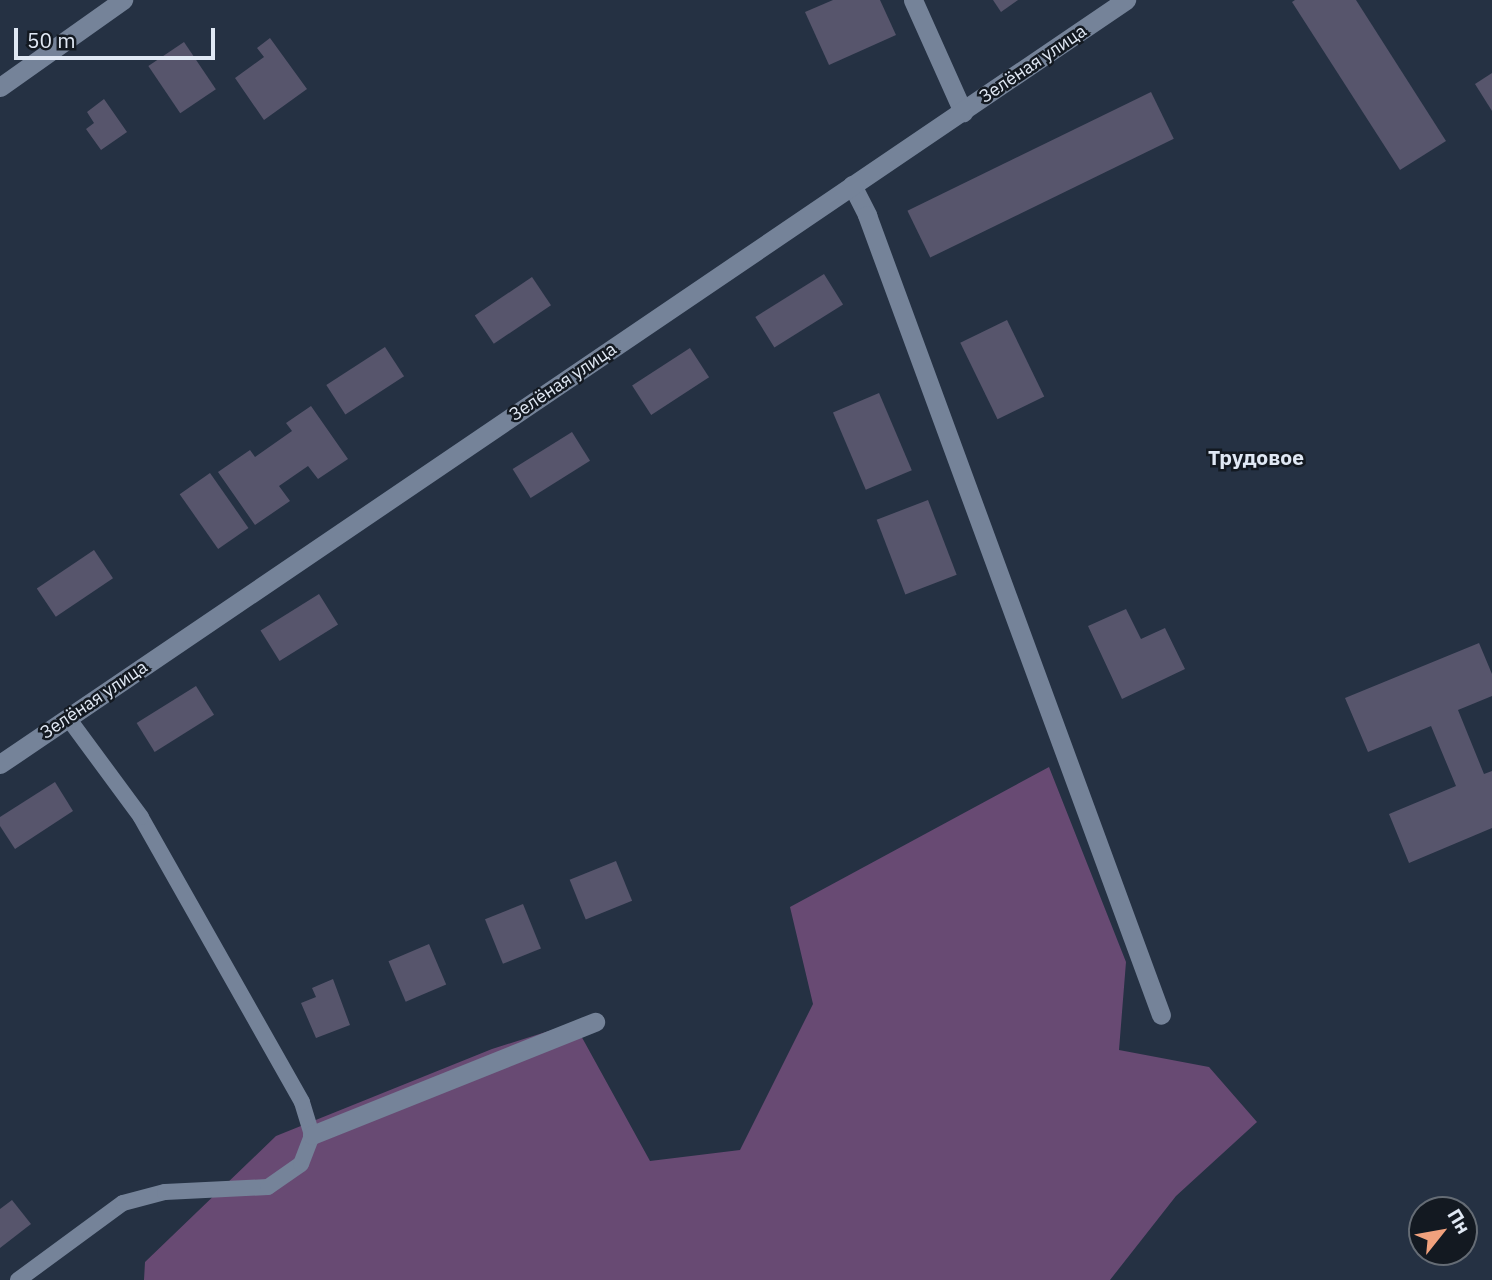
<!DOCTYPE html>
<meta charset="utf-8">
<style>
body{margin:0}
#map{position:relative;width:1492px;height:1280px;overflow:hidden;background:#253143;font-family:"IBM Plex Sans",sans-serif}
div>[style]{position:absolute}
[style*='--x']{left:calc(var(--x)*1px);top:calc(var(--y)*1px);width:calc(var(--w)*1px);rotate:calc(var(--a)*1deg)}
.green>*{inset:0;background:#684a73}
.building>*{inset:0;background:#57556c;transform-origin:0 0}
.service>*{height:16px;margin:-8px;padding:0 8px;transform-origin:8px;border-radius:8px;background:#758399}
.minor>*{height:19px;margin:-9.5px;padding:0 9.5px;transform-origin:9.5px;border-radius:9.5px;background:#758399}
span{translate:-50% -50%;white-space:nowrap;text-align:center;line-height:1.15;-webkit-text-stroke:5px #131921;paint-order:stroke}
.street-label{font-size:18px;color:#e0e8f4}
.quarter-label{font-size:21px;color:#e0e8f4;font-weight:700}
.north{position:absolute;left:1408px;top:1196px;width:70px;height:70px;box-sizing:border-box;background:#131921;border:2px solid #656c75;border-radius:50%;rotate:59deg;font-size:19px;font-weight:700;line-height:28px;text-align:center;color:#e0e8f4}
.north::after{content:'';display:block;margin:auto;width:24px;height:32px;background:#f1a17d;clip-path:polygon(50% 0,100% 100%,50% 72%,0 100%)}
.scale{position:absolute;left:14px;top:28px;width:201px;height:32px;box-sizing:border-box;border:4px solid #e0e8f4;border-top:0;padding-left:9px;font-size:21px;line-height:24px;white-space:nowrap;color:#e0e8f4;-webkit-text-stroke:5px #131921;paint-order:stroke}
</style>
<div id="map">
<div class="green">
<i style="clip-path:polygon(1049px 767px,1126px 962px,1119px 1050px,1209px 1067px,1257px 1122px,1176px 1196px,1110px 1280px,144px 1280px,145px 1262px,276px 1136px,492px 1049px,574px 1023px,650px 1161px,740px 1150px,813px 1004px,790px 907px)"></i>
</div>
<div class="building">
<i style="clip-path:polygon(833px 0,880px 0,896px 35px,829px 65px,805px 12px)"></i>
<i style="clip-path:polygon(993px 0,1018px 0,1001px 12px)"></i>
<i style="clip-path:polygon(1295px 0,1356px 0,1446px 141px,1400px 170px,1292px 2px)"></i>
<i style="clip-path:polygon(270px 38px,307px 89px,264px 120px,235px 78px,264px 57px,257px 48px)"></i>
<i style="left:184px;top:42px;width:57px;height:43px;rotate:56deg"></i>
<i style="clip-path:polygon(1492px 73px,1492px 111px,1475px 84px)"></i>
<i style="left:1151px;top:92px;width:52px;height:271px;rotate:64deg"></i>
<i style="clip-path:polygon(104px 99px,127px 132px,101px 150px,86px 129px,94px 123px,87px 112px)"></i>
<i style="left:824px;top:274px;width:36px;height:81px;rotate:58deg"></i>
<i style="left:532px;top:277px;width:34px;height:69px;rotate:56deg"></i>
<i style="left:1007px;top:320px;width:85px;height:52px;rotate:64deg"></i>
<i style="left:385px;top:347px;width:35px;height:70px;rotate:57deg"></i>
<i style="left:690px;top:348px;width:35px;height:69px;rotate:57deg"></i>
<i style="left:879px;top:393px;width:84px;height:50px;rotate:67deg"></i>
<i style="clip-path:polygon(311px 406px,348px 459px,318px 479px,308px 466px,279px 486px,290px 501px,255px 525px,218px 472px,250px 450px,255px 457px,292px 431px,286px 423px)"></i>
<i style="left:572px;top:432px;width:34px;height:70px;rotate:58deg"></i>
<i style="left:210px;top:473px;width:67px;height:37px;rotate:55deg"></i>
<i style="left:928px;top:500px;width:80px;height:55px;rotate:69deg"></i>
<i style="left:94px;top:550px;width:34px;height:69px;rotate:56deg"></i>
<i style="left:319px;top:594px;width:36px;height:69px;rotate:58deg"></i>
<i style="clip-path:polygon(1126px 609px,1141px 639px,1165px 628px,1185px 669px,1122px 699px,1088px 626px)"></i>
<i style="clip-path:polygon(1479px 643px,1492px 674px,1492px 696px,1458px 710px,1484px 774px,1492px 771px,1492px 828px,1409px 863px,1389px 814px,1456px 786px,1431px 726px,1368px 752px,1345px 698px)"></i>
<i style="left:196px;top:686px;width:34px;height:70px;rotate:58deg"></i>
<i style="clip-path:polygon(55px 782px,73px 811px,15px 849px,0 826px,0 817px)"></i>
<i style="left:616px;top:861px;width:43px;height:50px;rotate:68deg"></i>
<i style="left:523px;top:904px;width:48px;height:41px;rotate:68deg"></i>
<i style="left:429px;top:944px;width:44px;height:44px;rotate:67deg"></i>
<i style="clip-path:polygon(333px 979px,350px 1025px,316px 1038px,301px 1003px,316px 997px,312px 988px)"></i>
<i style="clip-path:polygon(12px 1200px,31px 1224px,0 1248px,0 1209px)"></i>
</div>
<div class="service">
<i style="--x:18;--y:1280;--w:130;--a:-36.3"></i>
<i style="--x:123;--y:1203;--w:43;--a:-14.7"></i>
<i style="--x:165;--y:1192;--w:103;--a:-2.8"></i>
<i style="--x:268;--y:1187;--w:40;--a:-34.9"></i>
<i style="--x:301;--y:1164;--w:31;--a:-69"></i>
<i style="--x:312;--y:1135;--w:34;--a:-107"></i>
<i style="--x:302;--y:1102;--w:327;--a:-119.5"></i>
<i style="--x:141;--y:817;--w:123;--a:-126.4"></i>
</div>
<div class="minor">
<i style="--x:913;--y:0;--w:123;--a:65.9"></i>
<i style="--x:0;--y:87;--w:151;--a:-35.3"></i>
<i style="--x:852;--y:185;--w:34;--a:63"></i>
<i style="--x:867;--y:215;--w:852;--a:69.82"></i>
<i style="--x:0;--y:764;--w:1361;--a:-34.16"></i>
<i style="--x:312;--y:1135;--w:305;--a:-21.8"></i>
</div>
<div class="street-label">
<span style="left:1033px;top:64px;rotate:-34deg">Зелёная улица</span>
<span style="left:563px;top:382px;rotate:-34deg">Зелёная улица</span>
<span style="left:94px;top:700px;rotate:-34deg">Зелёная улица</span>
</div>
<div class="quarter-label">
<span style="left:1256px;top:457px">Трудовое</span>
</div>
<div class="north">Пн</div>
<div class="scale">50 m</div>
</div>
